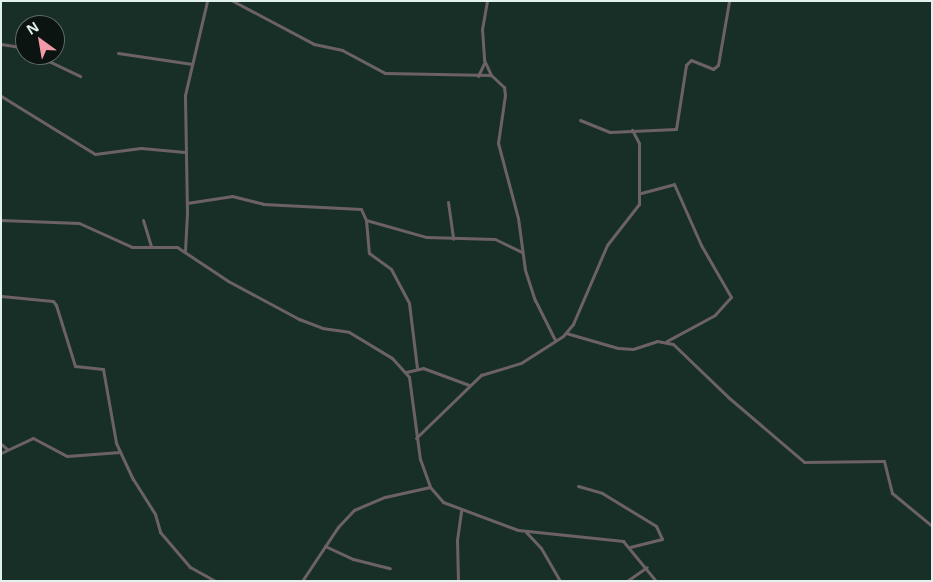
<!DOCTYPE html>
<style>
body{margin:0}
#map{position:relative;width:933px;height:582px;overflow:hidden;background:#182f28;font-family:"Open Sans",sans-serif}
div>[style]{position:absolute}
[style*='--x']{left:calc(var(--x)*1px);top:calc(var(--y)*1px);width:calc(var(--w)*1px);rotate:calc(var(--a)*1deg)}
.minor>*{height:3px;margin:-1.5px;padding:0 1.5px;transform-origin:1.5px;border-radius:1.5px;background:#6d6263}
span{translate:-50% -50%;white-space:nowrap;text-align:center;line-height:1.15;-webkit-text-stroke:4.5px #0b1411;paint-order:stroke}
.frame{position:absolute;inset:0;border:2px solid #e3f1ec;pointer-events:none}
.north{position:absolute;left:15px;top:15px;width:50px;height:50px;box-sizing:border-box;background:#0b1411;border:1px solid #616c69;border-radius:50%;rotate:328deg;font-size:14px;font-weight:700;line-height:20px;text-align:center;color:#e3f1ec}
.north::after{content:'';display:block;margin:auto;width:18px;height:22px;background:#f39aa8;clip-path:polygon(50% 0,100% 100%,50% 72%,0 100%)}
</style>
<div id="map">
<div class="minor">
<i style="--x:233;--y:1;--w:92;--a:28"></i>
<i style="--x:314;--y:44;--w:29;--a:12"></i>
<i style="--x:342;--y:50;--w:49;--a:28.1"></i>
<i style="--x:385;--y:73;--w:106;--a:1.1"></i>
<i style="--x:487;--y:1;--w:28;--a:100"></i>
<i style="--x:482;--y:29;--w:31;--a:86"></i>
<i style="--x:484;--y:60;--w:17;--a:65"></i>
<i style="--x:491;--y:75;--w:18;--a:43"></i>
<i style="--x:504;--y:87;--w:8;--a:83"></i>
<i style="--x:505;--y:95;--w:49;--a:98.3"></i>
<i style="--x:498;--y:143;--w:78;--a:75.1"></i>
<i style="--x:518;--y:218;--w:52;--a:82.3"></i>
<i style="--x:525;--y:270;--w:32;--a:72"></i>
<i style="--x:535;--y:300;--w:45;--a:63.4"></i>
<i style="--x:1;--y:44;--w:24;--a:9"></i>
<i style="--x:118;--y:53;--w:75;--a:8.5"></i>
<i style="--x:36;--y:55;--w:49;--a:25.5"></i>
<i style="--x:478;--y:76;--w:14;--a:-65"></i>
<i style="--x:1;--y:96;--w:110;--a:31.7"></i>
<i style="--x:95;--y:154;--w:46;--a:-7.4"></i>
<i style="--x:141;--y:148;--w:44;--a:5.2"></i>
<i style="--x:580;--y:120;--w:32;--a:22"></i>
<i style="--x:610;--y:132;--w:66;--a:-2.6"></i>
<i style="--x:676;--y:129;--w:65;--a:-81.1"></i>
<i style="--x:686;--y:65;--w:7;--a:-45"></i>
<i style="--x:691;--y:60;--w:24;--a:22"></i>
<i style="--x:713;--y:69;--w:6;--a:-39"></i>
<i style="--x:718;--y:65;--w:65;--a:-80.2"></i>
<i style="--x:641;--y:193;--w:34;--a:-15"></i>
<i style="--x:674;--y:184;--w:67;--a:66.1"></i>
<i style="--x:701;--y:245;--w:60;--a:60"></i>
<i style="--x:731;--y:297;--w:24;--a:132"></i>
<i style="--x:715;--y:315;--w:55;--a:151.6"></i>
<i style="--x:448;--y:202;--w:37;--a:82"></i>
<i style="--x:187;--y:203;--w:46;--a:-8.8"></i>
<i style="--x:232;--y:196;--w:32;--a:14"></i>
<i style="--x:263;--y:204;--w:98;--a:2.9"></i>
<i style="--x:361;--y:209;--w:12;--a:66"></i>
<i style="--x:366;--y:220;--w:33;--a:85"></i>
<i style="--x:369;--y:253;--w:27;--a:36"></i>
<i style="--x:391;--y:269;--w:38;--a:62"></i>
<i style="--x:409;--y:303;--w:65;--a:83"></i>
<i style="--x:1;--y:220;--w:78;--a:2.2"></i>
<i style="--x:79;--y:223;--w:58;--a:24.4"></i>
<i style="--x:132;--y:247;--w:45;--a:0"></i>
<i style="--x:177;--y:247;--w:61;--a:33.7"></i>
<i style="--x:228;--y:281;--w:81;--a:28.2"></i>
<i style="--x:299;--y:319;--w:25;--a:21"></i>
<i style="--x:322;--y:328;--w:27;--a:8"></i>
<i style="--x:349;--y:332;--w:50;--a:31.2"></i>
<i style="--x:392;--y:358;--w:25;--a:48"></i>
<i style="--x:409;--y:377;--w:83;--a:82.4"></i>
<i style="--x:420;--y:459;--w:30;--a:70"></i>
<i style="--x:430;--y:487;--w:20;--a:49"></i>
<i style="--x:443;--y:502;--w:80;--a:20.5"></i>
<i style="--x:518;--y:530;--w:106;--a:6"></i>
<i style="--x:623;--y:541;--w:52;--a:50.5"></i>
<i style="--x:143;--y:220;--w:28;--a:73"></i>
<i style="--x:366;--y:220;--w:62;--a:15.8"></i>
<i style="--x:426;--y:237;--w:69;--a:1.7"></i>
<i style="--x:495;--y:239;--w:30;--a:26"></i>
<i style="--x:185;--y:251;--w:39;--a:-87"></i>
<i style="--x:187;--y:212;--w:117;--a:-91"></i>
<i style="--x:185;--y:95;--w:97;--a:-76.8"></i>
<i style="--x:1;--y:296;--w:52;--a:5.5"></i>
<i style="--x:53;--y:301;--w:5;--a:53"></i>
<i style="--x:56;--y:305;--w:64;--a:72.7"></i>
<i style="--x:75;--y:366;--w:28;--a:6"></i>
<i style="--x:103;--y:369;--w:75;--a:80"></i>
<i style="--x:116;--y:443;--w:40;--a:65"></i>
<i style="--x:133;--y:479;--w:41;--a:57.8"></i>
<i style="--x:155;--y:514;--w:19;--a:74"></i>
<i style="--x:160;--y:532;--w:46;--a:49.4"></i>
<i style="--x:190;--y:567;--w:29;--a:29"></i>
<i style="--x:566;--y:333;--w:54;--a:16.1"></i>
<i style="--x:618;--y:348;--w:15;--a:4"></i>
<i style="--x:633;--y:349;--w:25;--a:-18"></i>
<i style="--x:657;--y:341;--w:16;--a:11"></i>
<i style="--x:673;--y:344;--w:76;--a:43.9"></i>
<i style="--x:728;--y:397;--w:100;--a:40.5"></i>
<i style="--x:804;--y:462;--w:80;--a:-0.7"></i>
<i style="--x:884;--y:461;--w:33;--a:76"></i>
<i style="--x:892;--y:493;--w:52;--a:39.5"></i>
<i style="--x:406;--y:372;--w:17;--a:-13"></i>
<i style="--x:423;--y:368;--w:49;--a:20.3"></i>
<i style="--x:416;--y:438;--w:91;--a:-44.1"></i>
<i style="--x:481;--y:375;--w:42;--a:-16.7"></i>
<i style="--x:521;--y:363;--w:50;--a:-32.7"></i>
<i style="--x:563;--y:336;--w:16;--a:-50"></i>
<i style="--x:573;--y:324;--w:86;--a:-66.7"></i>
<i style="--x:607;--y:245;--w:52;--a:-52"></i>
<i style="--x:639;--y:204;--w:61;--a:-90"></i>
<i style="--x:639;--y:143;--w:15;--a:-118"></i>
<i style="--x:1;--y:444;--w:8;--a:40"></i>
<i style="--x:1;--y:453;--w:35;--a:-25"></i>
<i style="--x:33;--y:438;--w:38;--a:28"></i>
<i style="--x:67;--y:456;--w:53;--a:-4.3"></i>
<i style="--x:578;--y:486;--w:25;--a:16"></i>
<i style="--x:602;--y:493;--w:63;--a:31.4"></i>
<i style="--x:656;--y:526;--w:14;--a:65"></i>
<i style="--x:662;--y:539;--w:33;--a:166"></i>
<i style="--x:526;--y:532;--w:22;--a:47"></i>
<i style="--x:541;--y:548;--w:38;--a:60"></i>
<i style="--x:325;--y:546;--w:31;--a:25"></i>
<i style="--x:353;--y:559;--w:38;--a:14"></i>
<i style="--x:302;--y:581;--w:65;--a:-56.3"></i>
<i style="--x:338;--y:527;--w:23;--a:-47"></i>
<i style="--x:354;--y:510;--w:34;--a:-23"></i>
<i style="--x:385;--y:497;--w:46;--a:-12.5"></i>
<i style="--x:458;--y:581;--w:41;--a:-91.4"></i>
<i style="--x:457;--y:540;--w:30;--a:-82"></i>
<i style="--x:627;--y:581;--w:24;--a:-35"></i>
</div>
<div class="frame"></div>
<div class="north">N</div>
</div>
